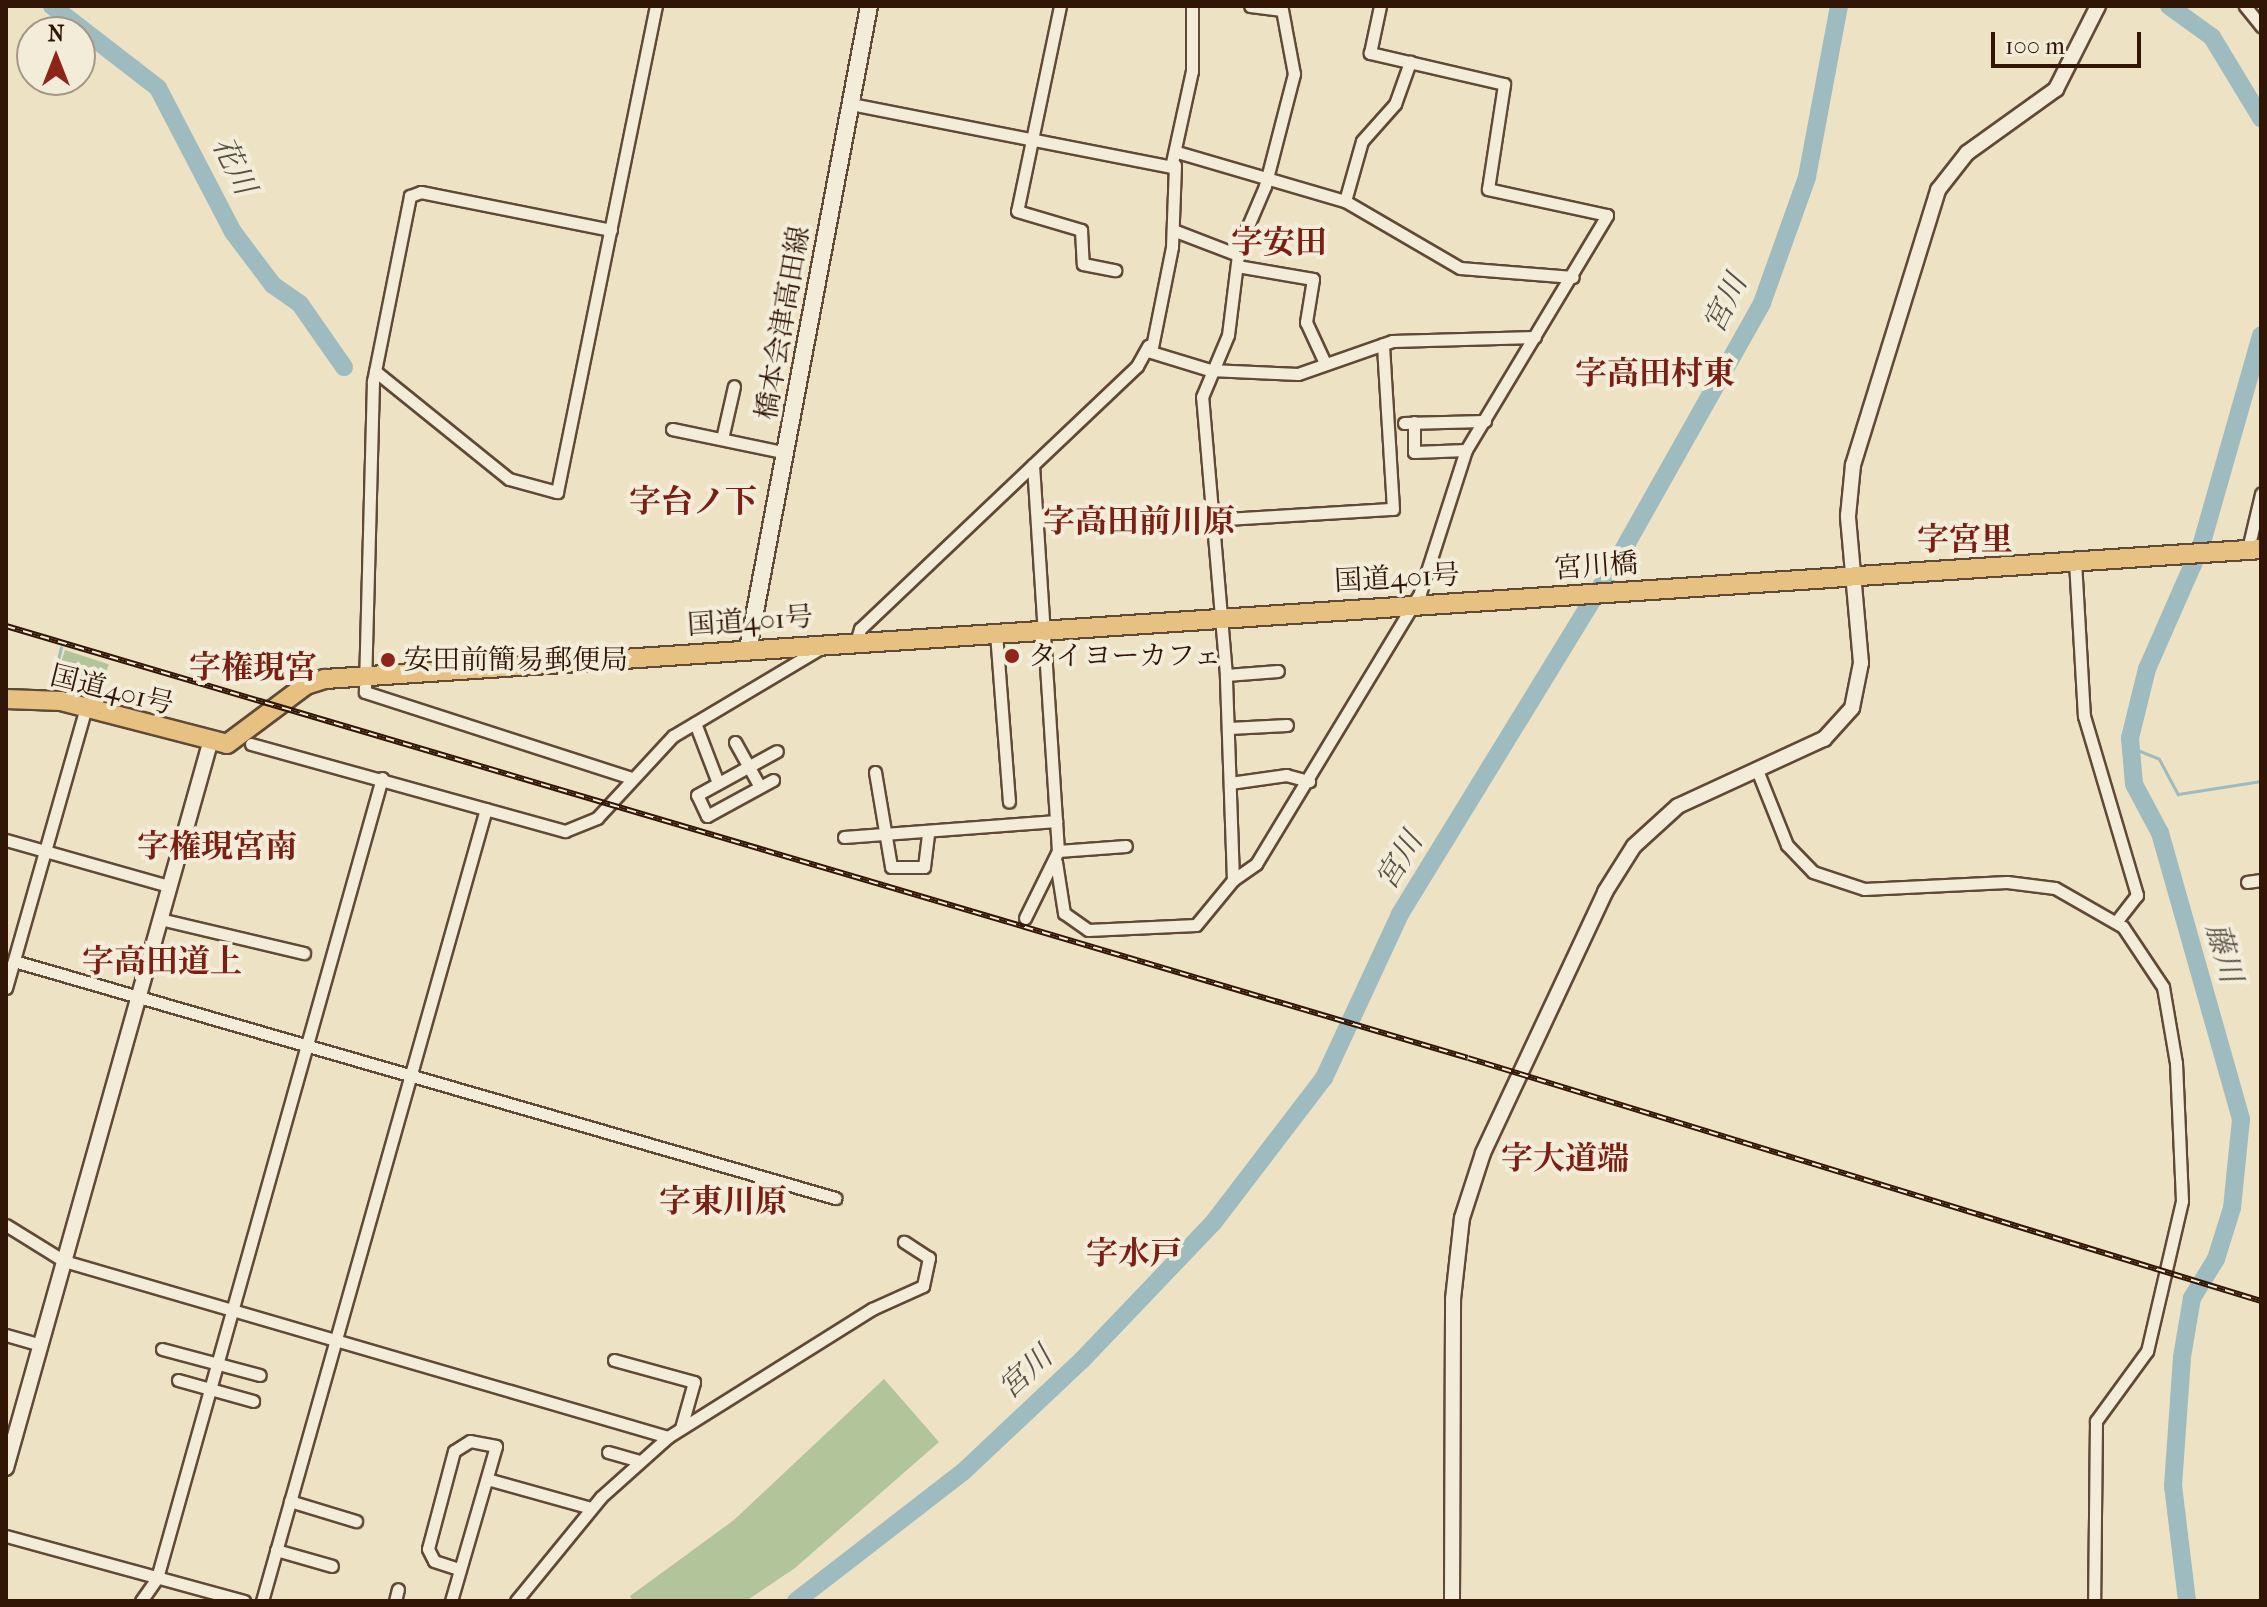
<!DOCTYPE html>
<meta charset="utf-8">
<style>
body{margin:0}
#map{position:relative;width:2267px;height:1607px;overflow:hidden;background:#ede2c4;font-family:"IM FELL French Canon","Noto Serif JP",serif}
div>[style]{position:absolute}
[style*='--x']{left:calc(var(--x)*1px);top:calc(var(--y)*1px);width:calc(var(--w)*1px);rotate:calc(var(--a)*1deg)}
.green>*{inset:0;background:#b2c499;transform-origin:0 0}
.stream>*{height:3px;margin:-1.5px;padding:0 1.5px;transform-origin:1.5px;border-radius:1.5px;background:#9ebbbf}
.river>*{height:18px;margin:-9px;padding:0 9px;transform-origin:9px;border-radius:9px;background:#9ebbbf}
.roads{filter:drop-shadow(2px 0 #604936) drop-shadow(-2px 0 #604936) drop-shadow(0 2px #604936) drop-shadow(0 -2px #604936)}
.minor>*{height:11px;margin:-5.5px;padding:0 5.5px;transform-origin:5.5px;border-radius:5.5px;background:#f3ecd9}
.tertiary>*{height:14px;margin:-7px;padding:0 7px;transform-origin:7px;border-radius:7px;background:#f3ecd9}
.secondary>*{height:16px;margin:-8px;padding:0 8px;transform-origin:8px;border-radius:8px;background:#f3ecd9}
.trunk>*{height:18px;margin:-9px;padding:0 9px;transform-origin:9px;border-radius:9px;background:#e6c182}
.rail>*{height:6px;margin-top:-3px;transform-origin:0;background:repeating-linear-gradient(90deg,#f3ecd9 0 9px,#311606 0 18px);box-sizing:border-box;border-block:2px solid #311606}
.dots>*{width:22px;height:22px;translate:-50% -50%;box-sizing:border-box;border:4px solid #f3ecd9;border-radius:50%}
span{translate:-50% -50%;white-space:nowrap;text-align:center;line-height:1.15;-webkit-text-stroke:8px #f3ecd9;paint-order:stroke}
.street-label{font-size:28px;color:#311606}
.poi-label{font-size:28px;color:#311606}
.left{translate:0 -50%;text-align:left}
.water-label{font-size:30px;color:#575047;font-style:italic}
.quarter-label{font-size:32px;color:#7a1f14;font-weight:700}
.frame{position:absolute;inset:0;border:8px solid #311606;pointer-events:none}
.north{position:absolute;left:16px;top:16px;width:80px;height:80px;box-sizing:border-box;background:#f3ecd9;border:2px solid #a59685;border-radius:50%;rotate:0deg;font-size:22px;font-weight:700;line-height:32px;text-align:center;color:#311606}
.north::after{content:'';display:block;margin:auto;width:28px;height:36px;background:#8f2418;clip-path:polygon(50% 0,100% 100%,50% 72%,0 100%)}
.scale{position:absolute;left:1991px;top:32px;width:150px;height:36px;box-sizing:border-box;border:4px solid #311606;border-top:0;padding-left:10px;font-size:24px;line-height:28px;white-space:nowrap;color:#311606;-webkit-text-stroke:6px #f3ecd9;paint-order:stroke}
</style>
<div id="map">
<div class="green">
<i style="left:65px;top:650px;width:46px;height:39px;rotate:18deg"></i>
<i style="clip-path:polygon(884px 1379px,939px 1442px,795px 1568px,746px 1601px,633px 1601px,630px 1596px,734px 1520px)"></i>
</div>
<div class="stream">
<i style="--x:51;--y:689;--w:43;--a:-76.6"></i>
<i style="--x:2130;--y:747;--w:31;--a:22"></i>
<i style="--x:2159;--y:759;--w:40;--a:62"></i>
<i style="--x:2178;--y:794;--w:84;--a:-8.9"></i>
</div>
<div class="river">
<i style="--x:52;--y:6;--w:134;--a:37.7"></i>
<i style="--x:158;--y:88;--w:162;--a:62.5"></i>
<i style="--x:233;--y:232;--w:66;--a:53"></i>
<i style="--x:273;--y:285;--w:33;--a:35"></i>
<i style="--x:300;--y:304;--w:77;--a:55.1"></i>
<i style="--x:2169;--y:6;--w:53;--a:35.8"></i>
<i style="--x:2212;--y:37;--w:95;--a:58.8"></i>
<i style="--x:796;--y:1601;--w:211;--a:-37.7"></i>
<i style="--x:963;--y:1472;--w:163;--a:-43.3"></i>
<i style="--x:1082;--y:1360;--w:190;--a:-46.3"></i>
<i style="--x:1213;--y:1223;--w:183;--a:-52.6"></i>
<i style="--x:1324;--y:1078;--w:181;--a:-65.1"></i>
<i style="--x:1400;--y:914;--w:435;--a:-58.5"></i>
<i style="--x:1627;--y:543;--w:275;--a:-60.6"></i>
<i style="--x:1762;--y:303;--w:134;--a:-70.3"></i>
<i style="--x:1807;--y:177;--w:174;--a:-79.4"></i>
<i style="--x:2187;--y:1601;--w:116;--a:-96.9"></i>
<i style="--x:2173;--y:1486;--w:129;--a:-86"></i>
<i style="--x:2182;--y:1357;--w:60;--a:-80.4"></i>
<i style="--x:2192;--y:1298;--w:46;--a:-58.4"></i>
<i style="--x:2216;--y:1259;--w:53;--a:-72.6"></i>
<i style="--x:2232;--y:1208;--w:89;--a:-84.2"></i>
<i style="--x:2241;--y:1119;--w:297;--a:-105.8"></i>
<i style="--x:2160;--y:833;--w:55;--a:-118"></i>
<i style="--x:2134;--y:784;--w:46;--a:-95"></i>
<i style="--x:2130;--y:738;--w:71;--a:-76.2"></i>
<i style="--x:2147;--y:669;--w:134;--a:-66.3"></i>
<i style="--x:2201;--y:546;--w:219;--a:-74.1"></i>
</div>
<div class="roads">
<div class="minor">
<i style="--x:1060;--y:6;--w:209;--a:101.8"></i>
<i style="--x:1017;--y:211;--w:67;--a:16.5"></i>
<i style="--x:1081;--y:230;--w:34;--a:87"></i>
<i style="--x:1083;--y:264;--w:33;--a:11"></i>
<i style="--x:2245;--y:6;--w:26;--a:51"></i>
<i style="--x:851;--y:104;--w:326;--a:11.1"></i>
<i style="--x:1171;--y:167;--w:98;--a:-77.7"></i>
<i style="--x:1192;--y:71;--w:65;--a:-90"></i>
<i style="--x:1177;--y:152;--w:175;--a:16.3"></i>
<i style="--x:1345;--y:201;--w:133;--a:30.2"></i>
<i style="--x:1460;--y:268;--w:113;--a:4.6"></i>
<i style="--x:1175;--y:165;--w:82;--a:92.1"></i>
<i style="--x:1172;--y:247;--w:107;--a:101.3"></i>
<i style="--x:1151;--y:352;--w:62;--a:17"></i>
<i style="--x:1210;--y:370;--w:88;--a:2.6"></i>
<i style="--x:1298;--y:374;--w:100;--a:-19.3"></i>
<i style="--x:1392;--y:341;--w:143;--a:-1.6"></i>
<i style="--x:1345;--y:201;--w:62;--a:-74.2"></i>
<i style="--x:1362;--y:141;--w:50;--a:-48.3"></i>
<i style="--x:1395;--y:104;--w:45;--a:-70.3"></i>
<i style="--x:611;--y:230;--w:194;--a:-168.7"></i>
<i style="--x:421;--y:192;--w:12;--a:160"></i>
<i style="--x:410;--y:196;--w:189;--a:101.3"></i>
<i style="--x:373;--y:381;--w:311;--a:91.5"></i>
<i style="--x:365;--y:692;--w:280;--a:17.9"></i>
<i style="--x:1173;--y:230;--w:70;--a:21"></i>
<i style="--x:1237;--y:266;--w:77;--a:9.7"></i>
<i style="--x:1313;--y:279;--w:44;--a:99.2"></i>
<i style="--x:1306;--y:322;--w:43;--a:65.2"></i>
<i style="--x:375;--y:371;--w:172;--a:38.9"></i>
<i style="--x:509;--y:479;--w:50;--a:15.2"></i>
<i style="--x:557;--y:492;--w:496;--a:-78.5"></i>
<i style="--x:1414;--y:422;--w:30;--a:90"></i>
<i style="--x:1414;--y:452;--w:52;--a:-2.2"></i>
<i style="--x:1404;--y:423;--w:81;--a:-1.4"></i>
<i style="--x:672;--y:429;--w:117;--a:11.8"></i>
<i style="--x:722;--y:439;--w:54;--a:-77.2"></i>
<i style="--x:1211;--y:520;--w:182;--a:-3.5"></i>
<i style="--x:1393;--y:509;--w:165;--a:-93.5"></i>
<i style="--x:2248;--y:549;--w:57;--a:-76.7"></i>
<i style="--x:2075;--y:561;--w:155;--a:86.7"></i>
<i style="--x:2084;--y:716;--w:187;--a:73.5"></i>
<i style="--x:2137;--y:895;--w:34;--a:128"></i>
<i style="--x:996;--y:633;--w:169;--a:85.6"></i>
<i style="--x:856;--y:642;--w:14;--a:-73"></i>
<i style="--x:860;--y:629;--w:382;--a:-43.5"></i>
<i style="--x:1137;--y:366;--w:23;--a:-61"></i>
<i style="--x:1226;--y:675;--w:52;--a:-4.4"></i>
<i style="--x:695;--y:723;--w:64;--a:69"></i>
<i style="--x:1229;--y:728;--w:58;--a:-3"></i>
<i style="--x:735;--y:742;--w:51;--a:60.9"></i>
<i style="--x:251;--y:744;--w:326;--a:15.5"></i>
<i style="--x:565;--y:831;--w:35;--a:-22"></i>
<i style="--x:597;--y:818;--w:112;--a:-47.2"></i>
<i style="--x:673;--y:736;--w:170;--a:-30.8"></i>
<i style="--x:1757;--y:770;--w:81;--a:68.2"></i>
<i style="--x:1787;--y:845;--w:37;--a:46"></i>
<i style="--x:1813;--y:872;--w:54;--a:18.4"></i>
<i style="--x:1864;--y:889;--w:143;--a:-2.8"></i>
<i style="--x:2007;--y:882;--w:48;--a:7.1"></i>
<i style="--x:2055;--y:888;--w:78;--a:29.8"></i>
<i style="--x:2123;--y:927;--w:72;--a:56.3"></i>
<i style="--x:2163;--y:987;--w:77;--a:80.3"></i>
<i style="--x:2176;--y:1063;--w:138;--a:87.5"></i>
<i style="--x:2182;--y:1201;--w:154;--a:103.1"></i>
<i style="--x:2147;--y:1351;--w:87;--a:126.1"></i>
<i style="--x:2096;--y:1421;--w:180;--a:90.6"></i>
<i style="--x:875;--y:772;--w:96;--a:80.4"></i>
<i style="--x:891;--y:867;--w:33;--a:0"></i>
<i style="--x:924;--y:867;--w:34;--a:-83"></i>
<i style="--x:773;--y:780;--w:75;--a:151.4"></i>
<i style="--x:707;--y:816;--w:23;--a:-115"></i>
<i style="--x:697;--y:795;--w:91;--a:-28.8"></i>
<i style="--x:1230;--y:783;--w:57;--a:-8.1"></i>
<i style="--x:1286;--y:775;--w:24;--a:15"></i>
<i style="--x:844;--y:837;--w:213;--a:-4.3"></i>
<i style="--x:6;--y:840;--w:169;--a:15.8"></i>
<i style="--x:1058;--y:851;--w:68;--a:-4.2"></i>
<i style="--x:1056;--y:862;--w:52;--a:81.1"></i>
<i style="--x:1064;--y:913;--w:29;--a:35"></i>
<i style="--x:1088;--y:930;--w:108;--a:-2.7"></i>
<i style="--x:1196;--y:925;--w:58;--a:-50.6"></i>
<i style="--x:1233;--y:880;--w:205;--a:-92"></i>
<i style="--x:1226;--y:675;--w:279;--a:-94.9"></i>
<i style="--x:1202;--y:397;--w:67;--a:-67.2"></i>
<i style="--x:1228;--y:335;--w:89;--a:-82.9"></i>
<i style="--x:1239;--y:247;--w:66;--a:-66.9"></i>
<i style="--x:1265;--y:186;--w:116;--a:-75.5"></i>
<i style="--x:1294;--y:74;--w:65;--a:-100.6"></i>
<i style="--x:1282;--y:10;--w:32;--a:-173"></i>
<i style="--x:1233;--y:880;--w:28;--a:-35"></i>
<i style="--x:1256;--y:864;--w:317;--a:-58.8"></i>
<i style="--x:1420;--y:593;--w:150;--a:-72.2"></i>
<i style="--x:1466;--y:450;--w:274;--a:-59"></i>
<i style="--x:1607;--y:215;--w:122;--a:-167.7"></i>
<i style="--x:1488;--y:189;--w:106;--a:-81.3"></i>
<i style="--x:1504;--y:84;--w:138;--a:-167"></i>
<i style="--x:1370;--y:53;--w:48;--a:-78"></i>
<i style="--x:2247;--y:882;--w:14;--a:-8"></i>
<i style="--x:1025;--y:918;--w:75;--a:-63.8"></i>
<i style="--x:1058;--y:851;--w:387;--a:-93.7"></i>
<i style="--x:160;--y:919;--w:148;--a:13.3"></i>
<i style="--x:14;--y:961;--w:855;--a:16.1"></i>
<i style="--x:6;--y:988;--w:291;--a:-74.1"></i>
<i style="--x:6;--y:1225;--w:68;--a:31.8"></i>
<i style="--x:64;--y:1261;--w:629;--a:16.25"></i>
<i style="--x:6;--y:1335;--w:35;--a:16"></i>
<i style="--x:162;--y:1349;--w:101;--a:14.9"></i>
<i style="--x:614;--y:1360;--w:83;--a:15.4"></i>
<i style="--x:694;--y:1382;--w:48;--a:105.8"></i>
<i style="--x:178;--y:1380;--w:78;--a:15.6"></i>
<i style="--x:608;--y:1452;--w:32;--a:16"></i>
<i style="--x:487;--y:1479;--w:108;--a:15.6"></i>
<i style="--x:290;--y:1501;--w:69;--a:16.9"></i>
<i style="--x:6;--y:1536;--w:247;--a:15.3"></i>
<i style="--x:276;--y:1550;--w:58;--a:15.9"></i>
<i style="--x:141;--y:1601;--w:28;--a:-55"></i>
<i style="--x:157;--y:1578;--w:831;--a:-74.29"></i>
<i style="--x:262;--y:1601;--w:823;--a:-74.21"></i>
<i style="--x:395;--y:1601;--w:12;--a:-76"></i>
<i style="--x:451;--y:1601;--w:161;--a:-73.8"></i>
<i style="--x:496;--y:1446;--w:26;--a:-169"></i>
<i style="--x:470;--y:1441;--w:19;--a:148"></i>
<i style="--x:454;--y:1451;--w:101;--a:104.9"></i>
<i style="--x:428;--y:1549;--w:13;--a:63"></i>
<i style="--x:434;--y:1561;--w:26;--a:18"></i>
<i style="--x:516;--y:1601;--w:134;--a:-50.7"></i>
<i style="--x:601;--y:1497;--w:90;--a:-41.8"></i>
<i style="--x:668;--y:1437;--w:241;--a:-32.1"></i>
<i style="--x:872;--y:1309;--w:56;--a:-24.3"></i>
<i style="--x:923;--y:1286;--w:29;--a:-78"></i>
<i style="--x:929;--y:1258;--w:30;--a:-147"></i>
</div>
<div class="tertiary">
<i style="--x:6;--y:1468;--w:753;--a:-74.28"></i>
<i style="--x:1452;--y:1601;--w:302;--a:-89.8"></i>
<i style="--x:1453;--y:1299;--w:81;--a:-83.7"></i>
<i style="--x:1462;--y:1218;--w:68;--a:-72.1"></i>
<i style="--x:1483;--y:1153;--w:288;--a:-64.9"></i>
<i style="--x:1605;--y:892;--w:54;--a:-57.8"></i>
<i style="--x:1634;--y:846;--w:59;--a:-42.3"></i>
<i style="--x:1678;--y:806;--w:161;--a:-24.7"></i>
<i style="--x:1824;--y:739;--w:42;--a:-47.9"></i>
<i style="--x:1852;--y:708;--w:46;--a:-78.7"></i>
<i style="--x:1861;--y:663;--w:148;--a:-95.1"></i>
<i style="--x:1848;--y:516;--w:51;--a:-84.4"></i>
<i style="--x:1853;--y:465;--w:288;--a:-72.8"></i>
<i style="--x:1938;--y:190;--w:47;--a:-51.9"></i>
<i style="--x:1967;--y:153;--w:110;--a:-35.7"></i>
<i style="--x:2056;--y:89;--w:93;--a:-63.2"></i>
</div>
<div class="secondary">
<i style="--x:748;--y:649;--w:654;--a:-79.34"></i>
</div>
<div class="trunk">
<i style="--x:6;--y:699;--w:55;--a:2.1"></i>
<i style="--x:61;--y:701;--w:171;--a:14.5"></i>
<i style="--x:227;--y:744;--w:99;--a:-36.8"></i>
<i style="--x:306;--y:685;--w:20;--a:-18"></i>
<i style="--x:325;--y:679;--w:1940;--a:-3.84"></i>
</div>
</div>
<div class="rail">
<i style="--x:6;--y:626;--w:1524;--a:16.46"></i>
<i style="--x:1468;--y:1058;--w:829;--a:17.04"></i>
</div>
<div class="dots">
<i style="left:1012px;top:656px;background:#8f2418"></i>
<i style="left:388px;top:660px;background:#8f2418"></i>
</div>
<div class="street-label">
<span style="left:783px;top:323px;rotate:-80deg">橋本会津高田線</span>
<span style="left:1596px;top:566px;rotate:-4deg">宮川橋</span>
<span style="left:1397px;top:578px;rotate:-3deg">国道401号</span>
<span style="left:750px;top:621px;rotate:-4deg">国道401号</span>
<span style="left:112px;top:690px;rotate:14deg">国道401号</span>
</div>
<div class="poi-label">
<span class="left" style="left:1028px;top:656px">タイヨーカフェ</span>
<span class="left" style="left:404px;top:660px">安田前簡易郵便局</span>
</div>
<div class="water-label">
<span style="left:233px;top:166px;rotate:64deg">花川</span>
<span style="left:1726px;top:304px;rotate:-64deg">宮川</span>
<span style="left:1400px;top:861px;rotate:-59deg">宮川</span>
<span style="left:2223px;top:953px;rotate:74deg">藤川</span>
<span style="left:1026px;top:1373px;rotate:-43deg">宮川</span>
</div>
<div class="quarter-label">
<span style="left:1279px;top:243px">字安田</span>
<span style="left:1655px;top:374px">字高田村東</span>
<span style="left:693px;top:502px">字台ノ下</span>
<span style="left:1139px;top:522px">字高田前川原</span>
<span style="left:1965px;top:540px">字宮里</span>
<span style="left:253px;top:668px">字権現宮</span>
<span style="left:217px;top:847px">字権現宮南</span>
<span style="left:162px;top:962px">字高田道上</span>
<span style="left:1565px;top:1159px">字大道端</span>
<span style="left:723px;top:1202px">字東川原</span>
<span style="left:1134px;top:1254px">字水戸</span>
</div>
<div class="frame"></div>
<div class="north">N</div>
<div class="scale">100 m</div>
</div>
